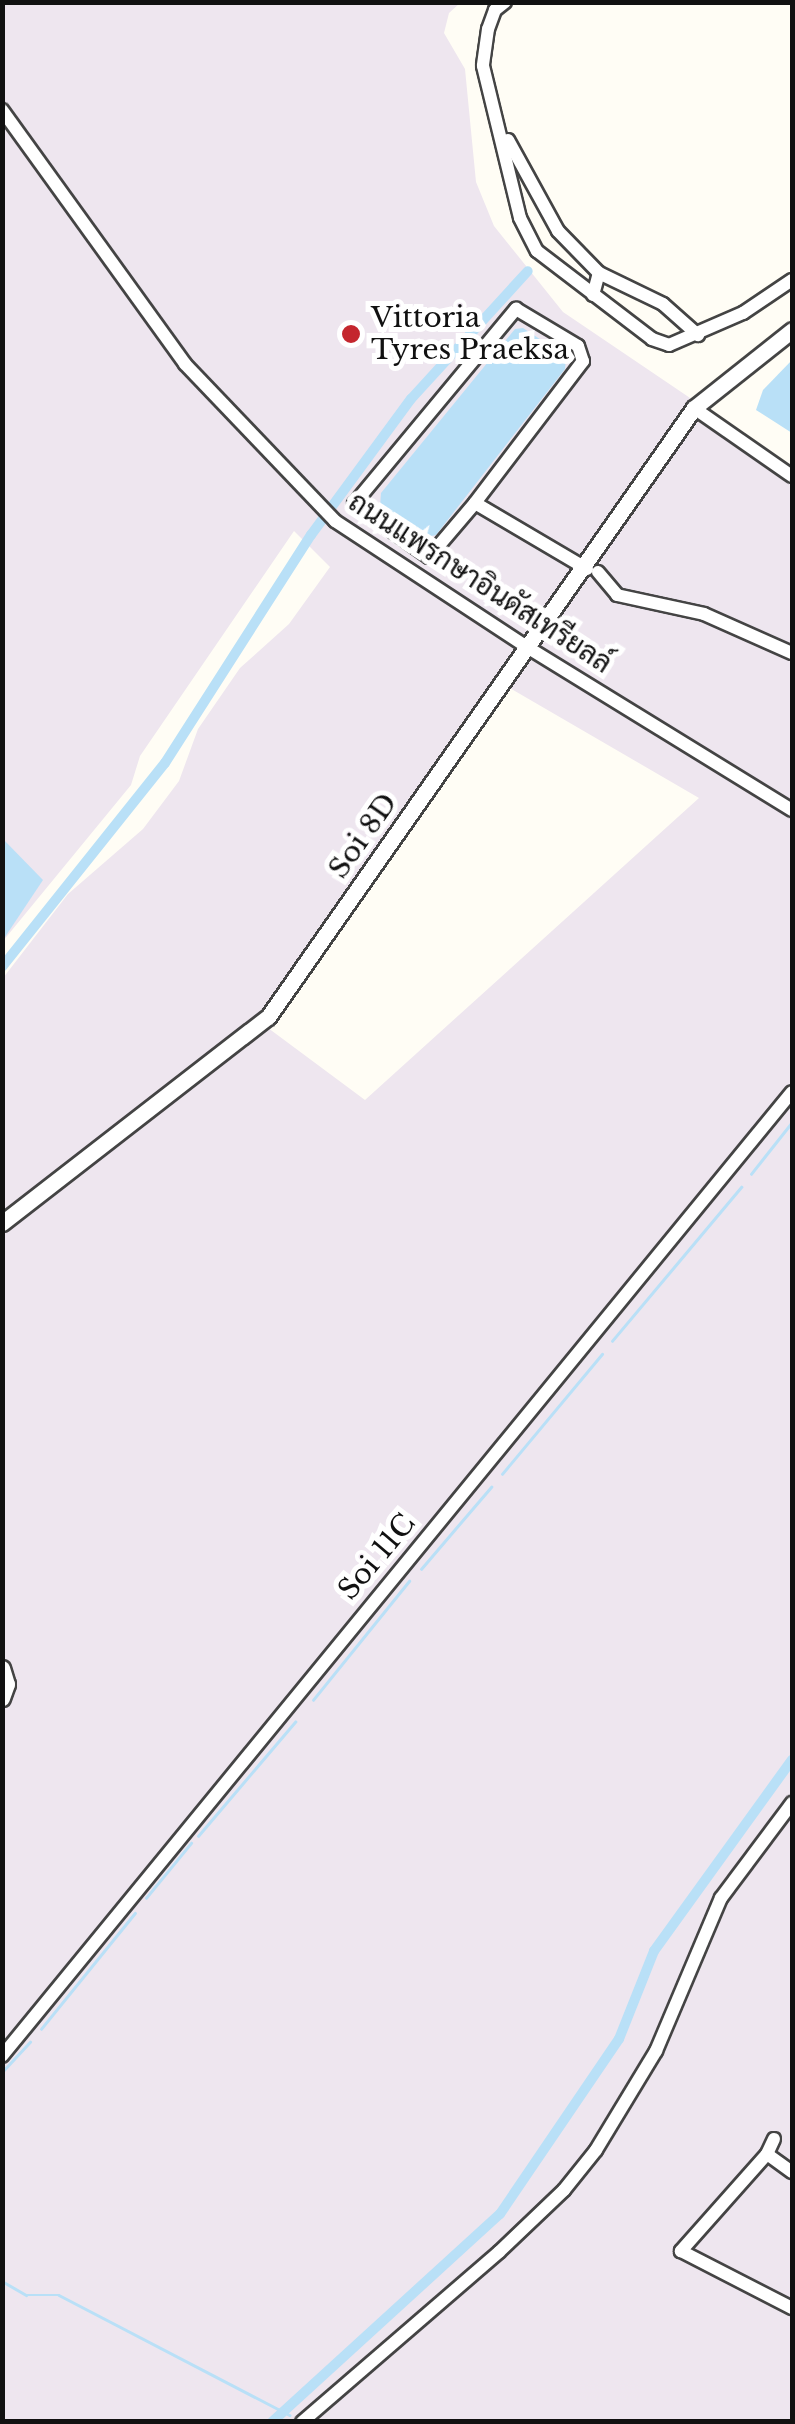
<!DOCTYPE html>
<meta charset="utf-8">
<style>
body{margin:0}
#map{position:relative;width:795px;height:2424px;overflow:hidden;background:#fffdf5;font-family:"Libre Baskerville",Sarabun,serif}
div>[style]{position:absolute}
[style*='--x']{left:calc(var(--x)*1px);top:calc(var(--y)*1px);width:calc(var(--w)*1px);rotate:calc(var(--a)*1deg)}
.industrial>*{inset:0;background:#eee6ef}
.water>*{inset:0;background:#b9e0f7}
.stream>*{height:2.5px;margin:-1.25px;padding:0 1.25px;transform-origin:1.25px;border-radius:1.25px;background:#b9e0f7}
.canal>*{height:10px;margin:-5px;padding:0 5px;transform-origin:5px;border-radius:5px;background:#b9e0f7}
.roads{filter:drop-shadow(2px 0 #444) drop-shadow(-2px 0 #444) drop-shadow(0 2px #444) drop-shadow(0 -2px #444)}
.minor>*{height:12px;margin:-6px;padding:0 6px;transform-origin:6px;border-radius:6px;background:#fff}
.tertiary>*{height:15px;margin:-7.5px;padding:0 7.5px;transform-origin:7.5px;border-radius:7.5px;background:#fff}
.dots>*{width:28px;height:28px;translate:-50% -50%;box-sizing:border-box;border:5px solid #fff;border-radius:50%}
span{translate:-50% -50%;white-space:nowrap;text-align:center;line-height:1.15;-webkit-text-stroke:10px #fff;paint-order:stroke}
.poi-label{font-size:28px;color:#111}
.left{translate:0 -50%;text-align:left}
.street-label{font-size:28px;color:#111}
.frame{position:absolute;inset:0;border:5px solid #111;pointer-events:none}
</style>
<div id="map">
<div class="industrial">
<i style="clip-path:polygon(evenodd,3px 3px,460px 3px,449px 13px,444px 33px,465px 69px,476px 182px,494px 226px,563px 312px,792px 467px,792px 2421px,3px 2421px,3px 978px,68px 894px,143px 829px,179px 781px,198px 729px,240px 668px,289px 624px,330px 567px,294px 531px,140px 756px,131px 785px,3px 941px,3px 3px,496px 680px,699px 798px,365px 1100px,260px 1022px,496px 680px)"></i>
</div>
<div class="water">
<i style="clip-path:polygon(523px 328px,561px 353px,566px 359px,565px 369px,436px 535px,422px 538px,380px 507px,381px 493px,515px 329px)"></i>
<i style="clip-path:polygon(792px 360px,792px 433px,756px 410px,763px 390px)"></i>
<i style="clip-path:polygon(3px 839px,43px 880px,3px 940px)"></i>
</div>
<div class="stream">
<i style="--x:751;--y:1174;--w:66;--a:-51.7"></i>
<i style="--x:612;--y:1341;--w:201;--a:-50"></i>
<i style="--x:502;--y:1474;--w:156;--a:-50.2"></i>
<i style="--x:421;--y:1569;--w:108;--a:-49.5"></i>
<i style="--x:313;--y:1700;--w:153;--a:-51.1"></i>
<i style="--x:198;--y:1836;--w:150;--a:-49.6"></i>
<i style="--x:146;--y:1898;--w:71;--a:-50.7"></i>
<i style="--x:41;--y:2029;--w:149;--a:-51"></i>
<i style="--x:2;--y:2072;--w:41;--a:-47"></i>
<i style="--x:2;--y:2281;--w:28;--a:30"></i>
<i style="--x:26;--y:2295;--w:33;--a:0"></i>
<i style="--x:59;--y:2295;--w:260;--a:27.5"></i>
</div>
<div class="canal">
<i style="--x:2;--y:967;--w:261;--a:-51.4"></i>
<i style="--x:165;--y:763;--w:271;--a:-57.4"></i>
<i style="--x:311;--y:535;--w:169;--a:-53.7"></i>
<i style="--x:411;--y:399;--w:173;--a:-47.6"></i>
<i style="--x:272;--y:2422;--w:309;--a:-42.4"></i>
<i style="--x:500;--y:2214;--w:212;--a:-55.8"></i>
<i style="--x:619;--y:2039;--w:95;--a:-68.3"></i>
<i style="--x:654;--y:1951;--w:236;--a:-54.2"></i>
</div>
<div class="roads">
<div class="minor">
<i style="--x:505;--y:2;--w:13;--a:141"></i>
<i style="--x:495;--y:10;--w:20;--a:110"></i>
<i style="--x:488;--y:29;--w:37;--a:98"></i>
<i style="--x:483;--y:66;--w:156;--a:76.3"></i>
<i style="--x:520;--y:218;--w:37;--a:63"></i>
<i style="--x:537;--y:251;--w:145;--a:37.4"></i>
<i style="--x:652;--y:339;--w:18;--a:19"></i>
<i style="--x:669;--y:345;--w:81;--a:-23.4"></i>
<i style="--x:743;--y:313;--w:59;--a:-34"></i>
<i style="--x:2;--y:110;--w:313;--a:54.2"></i>
<i style="--x:185;--y:364;--w:217;--a:46.3"></i>
<i style="--x:335;--y:521;--w:230;--a:33.3"></i>
<i style="--x:527;--y:647;--w:311;--a:31.6"></i>
<i style="--x:508;--y:140;--w:104;--a:61.2"></i>
<i style="--x:558;--y:231;--w:59;--a:45.7"></i>
<i style="--x:593;--y:295;--w:23;--a:-75"></i>
<i style="--x:599;--y:273;--w:71;--a:25.8"></i>
<i style="--x:663;--y:304;--w:47;--a:41.5"></i>
<i style="--x:694;--y:408;--w:119;--a:34.8"></i>
<i style="--x:475;--y:503;--w:71;--a:130.4"></i>
<i style="--x:429;--y:557;--w:92;--a:-144.8"></i>
<i style="--x:354;--y:504;--w:254;--a:-50.3"></i>
<i style="--x:516;--y:309;--w:72;--a:30.8"></i>
<i style="--x:578;--y:346;--w:16;--a:72"></i>
<i style="--x:583;--y:361;--w:178;--a:127.3"></i>
<i style="--x:475;--y:503;--w:130;--a:30.5"></i>
<i style="--x:598;--y:572;--w:30;--a:50"></i>
<i style="--x:617;--y:595;--w:89;--a:12.3"></i>
<i style="--x:704;--y:614;--w:96;--a:23.9"></i>
<i style="--x:2;--y:2056;--w:1246;--a:-50.67"></i>
<i style="--x:774;--y:2139;--w:17;--a:115"></i>
<i style="--x:767;--y:2154;--w:130;--a:131.6"></i>
<i style="--x:681;--y:2251;--w:125;--a:27.2"></i>
<i style="--x:767;--y:2154;--w:31;--a:36"></i>
<i style="--x:302;--y:2422;--w:260;--a:-40.8"></i>
<i style="--x:499;--y:2252;--w:90;--a:-43.6"></i>
<i style="--x:564;--y:2190;--w:51;--a:-51.3"></i>
<i style="--x:596;--y:2150;--w:116;--a:-58.8"></i>
<i style="--x:656;--y:2051;--w:166;--a:-67"></i>
<i style="--x:721;--y:1898;--w:119;--a:-53.2"></i>
</div>
<div class="tertiary">
<i style="--x:2;--y:1223;--w:336;--a:-37.8"></i>
<i style="--x:268;--y:1017;--w:743;--a:-55.03"></i>
<i style="--x:694;--y:408;--w:125;--a:-38.5"></i>
<i style="--x:2;--y:1668;--w:17;--a:73"></i>
<i style="--x:7;--y:1684;--w:15;--a:110"></i>
</div>
</div>
<div class="dots">
<i style="left:351px;top:334px;background:#c4262e"></i>
</div>
<div class="poi-label">
<span class="left" style="left:371px;top:334px">Vittoria<br>Tyres Praeksa</span>
</div>
<div class="street-label">
<span style="left:480px;top:583px;rotate:33deg">ถนนแพรกษาอินดัสเทรียลล์</span>
<span style="left:363px;top:836px;rotate:-55deg">Soi 8D</span>
<span style="left:377px;top:1557px;rotate:-50deg">Soi 11C</span>
</div>
<div class="frame"></div>
</div>
